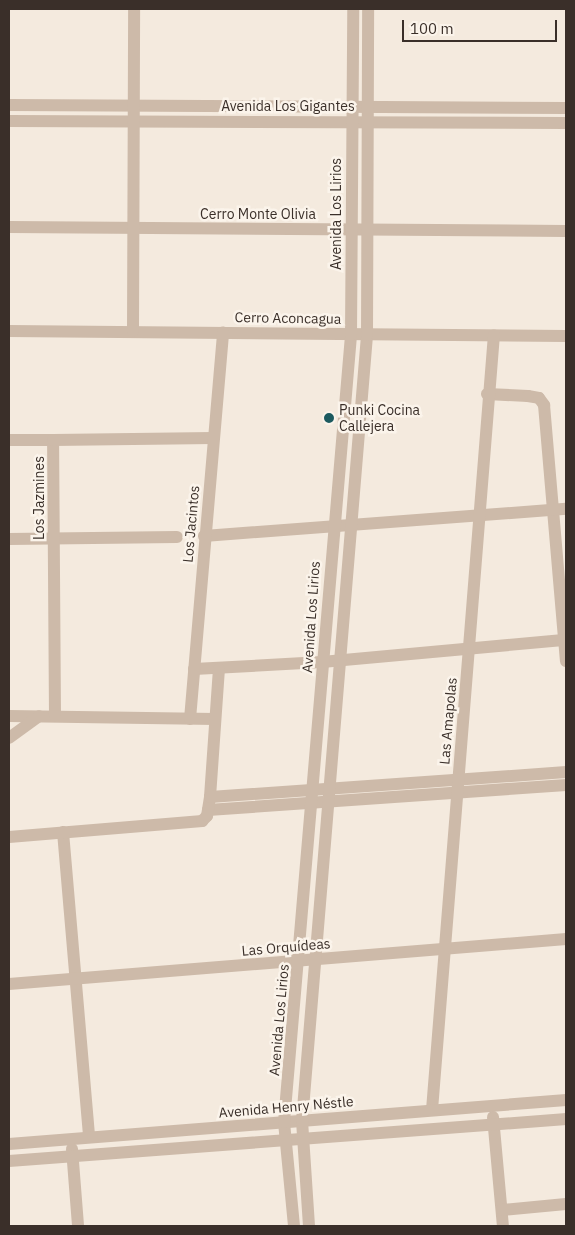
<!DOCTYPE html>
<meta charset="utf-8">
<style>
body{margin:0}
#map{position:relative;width:575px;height:1235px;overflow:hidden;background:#f4eade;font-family:"IBM Plex Sans",sans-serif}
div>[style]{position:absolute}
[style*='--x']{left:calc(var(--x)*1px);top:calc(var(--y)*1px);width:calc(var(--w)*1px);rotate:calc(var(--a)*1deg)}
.minor>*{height:12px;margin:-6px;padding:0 6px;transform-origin:6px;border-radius:6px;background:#cdbaa9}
.dots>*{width:14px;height:14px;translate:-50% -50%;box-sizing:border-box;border:2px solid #fbf4eb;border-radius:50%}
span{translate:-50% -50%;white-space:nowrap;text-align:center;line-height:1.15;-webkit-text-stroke:5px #fbf4eb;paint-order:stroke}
.street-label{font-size:14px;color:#3a2f29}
.poi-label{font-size:14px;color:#3a2f29}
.left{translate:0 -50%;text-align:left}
.frame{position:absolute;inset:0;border:10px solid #3a2f29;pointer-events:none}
.scale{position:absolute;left:402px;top:20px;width:155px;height:22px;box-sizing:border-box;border:2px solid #3a2f29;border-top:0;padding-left:6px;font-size:15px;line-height:18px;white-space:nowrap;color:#3a2f29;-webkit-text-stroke:4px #fbf4eb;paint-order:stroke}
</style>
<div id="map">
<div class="minor">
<i style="--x:9;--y:105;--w:557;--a:0.31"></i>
<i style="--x:9;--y:121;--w:557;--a:0.21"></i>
<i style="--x:9;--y:227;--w:557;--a:0.41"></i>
<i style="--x:9;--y:331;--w:557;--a:0.51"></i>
<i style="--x:133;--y:331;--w:322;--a:-89.8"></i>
<i style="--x:487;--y:394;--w:41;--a:2.8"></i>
<i style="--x:528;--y:396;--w:11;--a:10"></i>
<i style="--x:539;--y:398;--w:9;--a:54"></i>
<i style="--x:544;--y:405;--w:257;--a:85.1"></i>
<i style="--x:9;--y:440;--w:44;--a:0"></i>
<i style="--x:204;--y:536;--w:363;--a:-4.3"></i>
<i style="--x:9;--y:539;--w:168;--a:-0.7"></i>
<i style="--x:194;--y:669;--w:128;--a:-3.1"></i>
<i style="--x:322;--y:662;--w:245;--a:-5.2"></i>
<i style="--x:9;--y:716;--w:206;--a:0.8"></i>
<i style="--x:55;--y:716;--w:276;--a:-90.4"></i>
<i style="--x:53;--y:440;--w:160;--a:-0.7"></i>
<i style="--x:190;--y:719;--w:388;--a:-85.1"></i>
<i style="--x:9;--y:738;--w:37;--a:-36"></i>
<i style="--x:210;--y:797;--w:128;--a:-86"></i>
<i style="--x:208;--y:810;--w:359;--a:-4"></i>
<i style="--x:63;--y:832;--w:306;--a:85.1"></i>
<i style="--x:9;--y:837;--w:194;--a:-4.7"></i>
<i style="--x:202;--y:821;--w:7;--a:-45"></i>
<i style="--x:207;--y:816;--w:19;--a:-81"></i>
<i style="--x:210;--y:797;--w:357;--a:-4"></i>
<i style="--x:9;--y:984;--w:559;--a:-4.62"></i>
<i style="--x:432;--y:1110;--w:777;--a:-85.43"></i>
<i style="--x:493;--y:1117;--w:109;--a:84.8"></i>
<i style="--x:9;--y:1144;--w:559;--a:-4.52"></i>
<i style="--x:72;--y:1149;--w:77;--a:85.5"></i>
<i style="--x:9;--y:1161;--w:559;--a:-4.31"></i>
<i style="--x:502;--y:1210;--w:64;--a:-5.4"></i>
<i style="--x:294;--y:1226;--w:104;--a:-95.5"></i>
<i style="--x:284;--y:1122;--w:790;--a:-85.13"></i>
<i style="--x:351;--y:335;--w:326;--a:-89.6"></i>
<i style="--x:309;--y:1226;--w:105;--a:-93.8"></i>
<i style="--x:302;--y:1121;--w:789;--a:-85.27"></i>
<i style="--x:367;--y:335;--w:326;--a:-89.8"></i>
</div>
<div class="dots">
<i style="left:329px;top:418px;background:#1c5a5f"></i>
</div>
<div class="street-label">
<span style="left:288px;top:106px">Avenida Los Gigantes</span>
<span style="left:258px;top:214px">Cerro Monte Olivia</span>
<span style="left:336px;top:214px;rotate:-90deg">Avenida Los Lirios</span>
<span style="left:288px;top:318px;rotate:1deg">Cerro Aconcagua</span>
<span style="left:39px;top:498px;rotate:-90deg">Los Jazmines</span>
<span style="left:191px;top:524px;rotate:-85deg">Los Jacintos</span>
<span style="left:311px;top:617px;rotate:-86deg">Avenida Los Lirios</span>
<span style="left:448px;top:721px;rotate:-85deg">Las Amapolas</span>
<span style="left:286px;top:947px;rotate:-5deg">Las Orquídeas</span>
<span style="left:279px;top:1020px;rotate:-85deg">Avenida Los Lirios</span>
<span style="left:286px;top:1107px;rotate:-5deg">Avenida Henry Néstle</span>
</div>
<div class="poi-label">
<span class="left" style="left:339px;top:418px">Punki Cocina<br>Callejera</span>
</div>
<div class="frame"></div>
<div class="scale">100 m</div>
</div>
